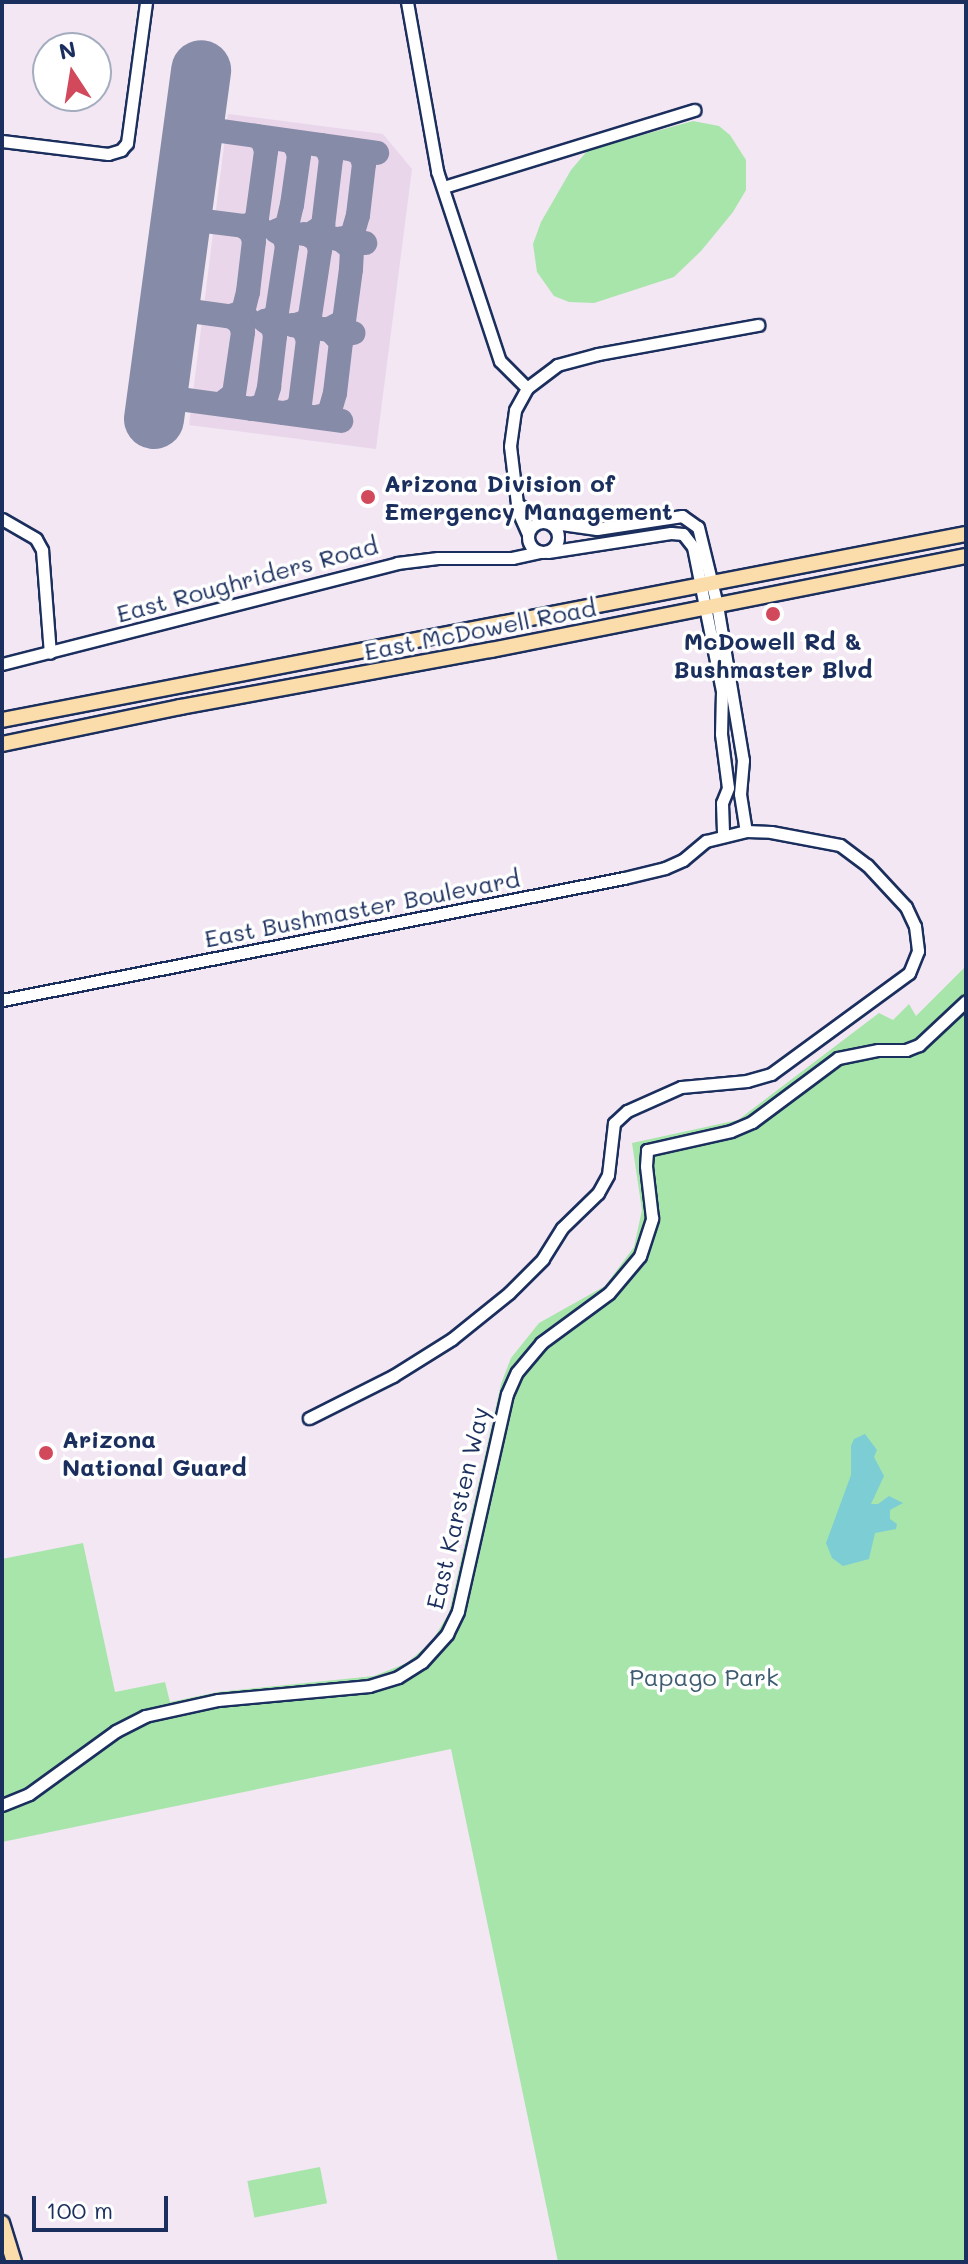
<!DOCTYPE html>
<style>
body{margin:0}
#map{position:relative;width:968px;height:2264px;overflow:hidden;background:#f2e7f3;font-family:Mali,sans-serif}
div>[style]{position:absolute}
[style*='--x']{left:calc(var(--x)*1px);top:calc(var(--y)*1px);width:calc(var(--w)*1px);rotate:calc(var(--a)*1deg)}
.built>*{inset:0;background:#e9d6eb}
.green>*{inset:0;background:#a8e5ab;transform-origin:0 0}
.water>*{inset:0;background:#7ccdd4}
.taxiway>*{height:24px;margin:-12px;padding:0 12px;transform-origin:12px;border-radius:12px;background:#868ba8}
.runway>*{height:60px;margin:-30px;padding:0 30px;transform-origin:30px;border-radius:30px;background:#868ba8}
.roads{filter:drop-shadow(2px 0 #1b2f5e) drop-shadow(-2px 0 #1b2f5e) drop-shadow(0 2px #1b2f5e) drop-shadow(0 -2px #1b2f5e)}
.minor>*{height:11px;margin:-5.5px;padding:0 5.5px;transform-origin:5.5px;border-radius:5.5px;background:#fff}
.minor>.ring{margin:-5.5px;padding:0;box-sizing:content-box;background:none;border:11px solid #fff;border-radius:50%}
.major>*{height:14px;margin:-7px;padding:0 7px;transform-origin:7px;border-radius:7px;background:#fbddab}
.dots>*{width:22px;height:22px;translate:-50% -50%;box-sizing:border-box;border:4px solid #fff;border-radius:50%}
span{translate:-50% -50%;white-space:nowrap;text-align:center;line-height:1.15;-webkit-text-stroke:7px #fff;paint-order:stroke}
.poi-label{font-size:24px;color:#1b2f5e;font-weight:700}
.left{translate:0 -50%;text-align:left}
.street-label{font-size:24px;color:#1b2f5e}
.park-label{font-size:24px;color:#3e5c71}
.frame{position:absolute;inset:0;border:4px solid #1b2f5e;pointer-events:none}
.north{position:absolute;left:32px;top:32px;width:80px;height:80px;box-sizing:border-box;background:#fff;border:2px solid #a4acbf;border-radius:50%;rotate:348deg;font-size:22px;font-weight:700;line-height:32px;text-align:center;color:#1b2f5e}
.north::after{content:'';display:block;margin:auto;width:28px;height:36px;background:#d1495b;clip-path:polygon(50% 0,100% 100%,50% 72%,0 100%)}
.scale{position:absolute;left:32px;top:2196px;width:136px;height:36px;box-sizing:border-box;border:4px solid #1b2f5e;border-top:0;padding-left:10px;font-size:24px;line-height:28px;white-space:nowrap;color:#1b2f5e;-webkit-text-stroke:6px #fff;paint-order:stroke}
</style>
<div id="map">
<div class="built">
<i style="clip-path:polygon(228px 114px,383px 134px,412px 169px,376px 449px,189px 425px)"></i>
</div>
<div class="green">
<i style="clip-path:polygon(693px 121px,719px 126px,730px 135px,746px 160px,746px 190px,733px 212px,701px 251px,674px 277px,594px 303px,569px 302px,554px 296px,537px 272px,533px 244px,541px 222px,571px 170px,588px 150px)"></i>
<i style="clip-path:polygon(966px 966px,966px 2262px,558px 2262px,451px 1749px,2px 1842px,2px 1559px,83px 1543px,115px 1692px,165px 1682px,170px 1702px,218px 1692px,374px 1676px,407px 1663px,432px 1641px,449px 1613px,501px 1384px,511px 1358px,539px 1323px,605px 1286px,634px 1247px,642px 1210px,632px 1143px,738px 1120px,879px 1013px,893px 1020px,909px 1004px,916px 1016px)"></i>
<i style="left:320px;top:2167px;width:37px;height:74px;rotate:79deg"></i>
</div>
<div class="water">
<i style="clip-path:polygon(865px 1434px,877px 1450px,874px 1457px,884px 1476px,871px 1504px,878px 1504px,889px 1496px,903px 1503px,890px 1510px,890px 1519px,897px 1524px,896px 1529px,875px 1533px,869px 1559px,843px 1566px,832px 1558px,826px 1543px,851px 1475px,851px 1446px,854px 1439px)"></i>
</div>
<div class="taxiway">
<i style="--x:193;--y:127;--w:186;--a:8"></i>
<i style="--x:181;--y:218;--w:80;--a:7.2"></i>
<i style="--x:276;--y:231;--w:12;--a:-24"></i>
<i style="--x:287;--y:226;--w:22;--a:-77"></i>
<i style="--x:292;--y:205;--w:50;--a:-82"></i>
<i style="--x:299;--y:155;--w:11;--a:-112"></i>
<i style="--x:295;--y:145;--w:7;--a:-146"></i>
<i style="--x:304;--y:234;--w:62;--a:8.4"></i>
<i style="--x:340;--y:239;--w:12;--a:-14"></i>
<i style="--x:352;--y:236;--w:22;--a:-74"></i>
<i style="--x:358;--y:215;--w:51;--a:-83.3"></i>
<i style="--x:364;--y:164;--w:12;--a:-110"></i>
<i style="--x:360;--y:153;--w:8;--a:-157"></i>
<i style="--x:169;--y:308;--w:80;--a:7.9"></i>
<i style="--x:231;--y:316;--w:13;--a:-18"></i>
<i style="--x:243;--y:312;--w:21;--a:-76"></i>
<i style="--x:248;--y:292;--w:51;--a:-83.3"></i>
<i style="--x:254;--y:241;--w:9;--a:-108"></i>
<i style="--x:251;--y:232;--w:10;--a:-143"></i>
<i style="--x:243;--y:226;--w:8;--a:-7"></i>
<i style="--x:251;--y:225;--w:9;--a:-49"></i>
<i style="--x:257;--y:218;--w:68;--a:-82.3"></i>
<i style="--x:266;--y:151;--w:10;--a:-107"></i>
<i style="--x:263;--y:141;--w:9;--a:-144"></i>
<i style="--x:292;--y:325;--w:62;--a:7.5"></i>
<i style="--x:329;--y:329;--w:17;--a:-28"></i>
<i style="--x:344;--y:321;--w:52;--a:-82.3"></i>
<i style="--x:351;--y:269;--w:20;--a:-87"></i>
<i style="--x:352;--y:249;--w:16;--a:-140"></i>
<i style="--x:157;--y:396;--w:186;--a:7.7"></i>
<i style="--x:221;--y:404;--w:16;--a:-38"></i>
<i style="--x:234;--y:394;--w:63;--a:-81.7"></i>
<i style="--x:243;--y:332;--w:9;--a:-108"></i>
<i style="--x:240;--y:323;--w:11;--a:-142"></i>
<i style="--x:252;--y:409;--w:13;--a:-18"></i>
<i style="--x:264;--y:405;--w:19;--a:-74"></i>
<i style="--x:269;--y:387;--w:51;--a:-83.3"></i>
<i style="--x:275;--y:336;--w:9;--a:-103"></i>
<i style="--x:273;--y:327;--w:10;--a:-143"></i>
<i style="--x:265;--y:321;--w:10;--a:-17"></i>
<i style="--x:275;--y:318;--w:6;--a:-72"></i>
<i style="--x:277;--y:312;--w:67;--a:-81.4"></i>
<i style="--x:287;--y:246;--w:10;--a:-107"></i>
<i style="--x:284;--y:236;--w:9;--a:-148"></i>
<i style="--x:284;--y:413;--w:9;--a:-13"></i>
<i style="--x:293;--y:411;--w:10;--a:-45"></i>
<i style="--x:300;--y:404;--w:64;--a:-82.9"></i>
<i style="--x:308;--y:340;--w:11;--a:-112"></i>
<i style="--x:304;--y:330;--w:9;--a:-144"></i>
<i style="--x:297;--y:325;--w:11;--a:-22"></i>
<i style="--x:307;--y:321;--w:6;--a:-59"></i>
<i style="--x:310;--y:316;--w:67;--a:-81.4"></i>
<i style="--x:320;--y:250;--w:10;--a:-107"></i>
<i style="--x:317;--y:240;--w:9;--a:-148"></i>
<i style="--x:309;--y:235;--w:17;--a:-33"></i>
<i style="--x:323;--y:226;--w:67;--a:-83.2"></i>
<i style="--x:331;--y:159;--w:11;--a:-112"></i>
<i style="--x:327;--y:149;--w:7;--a:-146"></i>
<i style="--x:317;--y:417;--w:12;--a:-14"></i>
<i style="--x:329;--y:414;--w:22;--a:-74"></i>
<i style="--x:335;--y:393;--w:51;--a:-83.3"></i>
<i style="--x:341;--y:342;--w:18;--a:-133"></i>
</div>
<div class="runway">
<i style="--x:154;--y:419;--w:352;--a:-82.3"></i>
</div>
<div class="roads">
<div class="minor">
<i style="--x:407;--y:2;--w:172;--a:79.9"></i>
<i style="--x:437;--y:171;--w:200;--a:71.7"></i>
<i style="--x:500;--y:361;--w:38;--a:45"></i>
<i style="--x:2;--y:141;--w:107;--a:7"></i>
<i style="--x:108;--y:154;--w:14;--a:-17"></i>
<i style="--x:121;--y:150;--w:9;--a:-49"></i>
<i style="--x:127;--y:143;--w:142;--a:-82.3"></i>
<i style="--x:444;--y:187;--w:262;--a:-17.1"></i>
<i style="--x:517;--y:504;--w:34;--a:32"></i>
<i style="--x:2;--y:519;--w:39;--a:30"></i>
<i style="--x:36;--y:539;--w:13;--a:61"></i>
<i style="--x:42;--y:550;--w:103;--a:85.6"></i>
<i class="ring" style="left:528px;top:522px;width:19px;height:19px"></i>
<i style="--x:547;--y:522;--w:50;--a:8"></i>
<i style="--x:597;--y:529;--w:86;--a:-8.7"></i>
<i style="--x:682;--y:516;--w:19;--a:35"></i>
<i style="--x:698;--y:527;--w:80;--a:76.3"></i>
<i style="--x:717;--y:605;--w:157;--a:80.5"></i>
<i style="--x:743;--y:760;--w:34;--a:95"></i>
<i style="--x:740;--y:794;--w:37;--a:81"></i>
<i style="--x:528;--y:534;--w:24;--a:-114"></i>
<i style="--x:518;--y:512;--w:66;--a:-96.9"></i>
<i style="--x:510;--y:446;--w:36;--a:-82"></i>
<i style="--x:515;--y:410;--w:25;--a:-61"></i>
<i style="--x:527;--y:388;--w:38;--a:-37"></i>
<i style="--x:557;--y:365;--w:42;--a:-15"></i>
<i style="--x:598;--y:354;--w:163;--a:-10.3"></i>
<i style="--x:548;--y:552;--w:124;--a:-8.8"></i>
<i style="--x:671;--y:533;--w:12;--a:5"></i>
<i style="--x:683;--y:534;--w:16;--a:52"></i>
<i style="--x:693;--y:547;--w:147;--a:78.6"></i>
<i style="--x:722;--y:691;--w:43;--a:91.3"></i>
<i style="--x:721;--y:734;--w:54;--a:82.6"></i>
<i style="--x:728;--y:788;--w:16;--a:112"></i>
<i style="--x:722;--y:803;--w:33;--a:88"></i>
<i style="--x:2;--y:664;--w:408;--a:-14.3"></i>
<i style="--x:397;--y:563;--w:41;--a:-7"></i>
<i style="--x:438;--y:558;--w:74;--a:0"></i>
<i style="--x:512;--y:558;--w:29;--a:-12"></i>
<i style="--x:2;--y:1000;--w:634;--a:-11.1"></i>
<i style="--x:624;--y:878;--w:42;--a:-13.7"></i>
<i style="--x:665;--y:868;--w:20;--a:-24"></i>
<i style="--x:683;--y:860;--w:30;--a:-40"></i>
<i style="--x:706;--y:841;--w:41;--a:-14"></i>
<i style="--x:746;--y:831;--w:25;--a:2"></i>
<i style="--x:771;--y:832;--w:70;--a:10.7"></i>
<i style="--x:840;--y:845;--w:34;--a:37"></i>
<i style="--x:867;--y:865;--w:57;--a:47.1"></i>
<i style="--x:906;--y:907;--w:21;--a:65"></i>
<i style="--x:915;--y:926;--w:25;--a:83"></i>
<i style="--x:918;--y:951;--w:24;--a:112"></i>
<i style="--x:909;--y:973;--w:171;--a:143.8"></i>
<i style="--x:771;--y:1074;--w:25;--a:164"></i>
<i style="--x:747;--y:1081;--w:66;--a:174.8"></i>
<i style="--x:681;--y:1087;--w:59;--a:156"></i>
<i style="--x:627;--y:1111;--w:18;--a:137"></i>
<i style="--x:614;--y:1123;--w:52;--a:96.6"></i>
<i style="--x:608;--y:1175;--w:21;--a:119"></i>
<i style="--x:598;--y:1193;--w:50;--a:135.8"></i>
<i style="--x:562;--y:1228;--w:36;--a:122"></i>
<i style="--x:543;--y:1259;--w:48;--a:135"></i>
<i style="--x:509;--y:1293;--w:73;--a:141.1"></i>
<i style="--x:452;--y:1339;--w:70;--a:147.9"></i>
<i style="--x:393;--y:1376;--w:94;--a:153.4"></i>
<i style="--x:2;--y:1805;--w:29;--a:-22"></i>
<i style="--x:29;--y:1794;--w:107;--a:-35.9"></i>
<i style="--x:116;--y:1731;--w:33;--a:-27"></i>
<i style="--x:145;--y:1716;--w:75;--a:-12.4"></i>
<i style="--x:218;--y:1700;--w:152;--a:-5.3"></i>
<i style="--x:369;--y:1686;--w:30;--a:-17"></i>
<i style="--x:398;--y:1677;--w:28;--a:-32"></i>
<i style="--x:422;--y:1662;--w:38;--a:-48"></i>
<i style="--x:447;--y:1634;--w:25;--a:-64"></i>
<i style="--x:458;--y:1611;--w:222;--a:-77.3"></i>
<i style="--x:507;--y:1394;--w:24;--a:-66"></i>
<i style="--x:517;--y:1372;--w:38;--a:-50"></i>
<i style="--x:541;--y:1343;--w:84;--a:-36.3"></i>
<i style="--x:609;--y:1293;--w:48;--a:-50"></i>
<i style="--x:640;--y:1256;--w:40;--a:-72"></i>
<i style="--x:652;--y:1218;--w:52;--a:-96.6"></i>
<i style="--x:646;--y:1166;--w:16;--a:-86"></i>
<i style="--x:647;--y:1150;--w:86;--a:-12.7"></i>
<i style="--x:731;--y:1131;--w:23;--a:-23"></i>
<i style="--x:752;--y:1122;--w:107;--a:-36.7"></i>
<i style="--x:838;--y:1058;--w:41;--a:-11.3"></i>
<i style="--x:878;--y:1050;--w:28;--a:0"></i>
<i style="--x:906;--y:1050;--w:14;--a:-21"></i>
<i style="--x:919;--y:1045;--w:64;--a:-43.1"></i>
</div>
<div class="major">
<i style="--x:2;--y:720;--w:982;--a:-10.92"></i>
<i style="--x:2;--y:744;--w:182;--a:-11.7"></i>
<i style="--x:180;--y:707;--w:316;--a:-10.4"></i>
<i style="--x:491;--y:650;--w:484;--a:-11.2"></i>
<i style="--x:2;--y:2223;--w:41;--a:72.9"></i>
</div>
</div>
<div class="dots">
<i style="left:368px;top:497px;background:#d1495b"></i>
<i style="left:773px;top:614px;background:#d1495b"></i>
<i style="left:46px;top:1453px;background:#d1495b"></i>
</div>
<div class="poi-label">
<span class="left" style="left:384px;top:497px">Arizona Division of<br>Emergency Management</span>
<span style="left:773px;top:655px">McDowell Rd &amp;<br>Bushmaster Blvd</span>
<span class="left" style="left:62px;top:1453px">Arizona<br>National Guard</span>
</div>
<div class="street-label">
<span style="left:247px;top:579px;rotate:-15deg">East Roughriders Road</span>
<span style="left:480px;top:629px;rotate:-11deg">East McDowell Road</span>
<span style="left:362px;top:908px;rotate:-11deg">East Bushmaster Boulevard</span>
<span style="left:457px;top:1508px;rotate:-77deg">East Karsten Way</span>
</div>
<div class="park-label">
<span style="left:704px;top:1677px">Papago Park</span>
</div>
<div class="frame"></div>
<div class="north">N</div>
<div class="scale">100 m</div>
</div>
